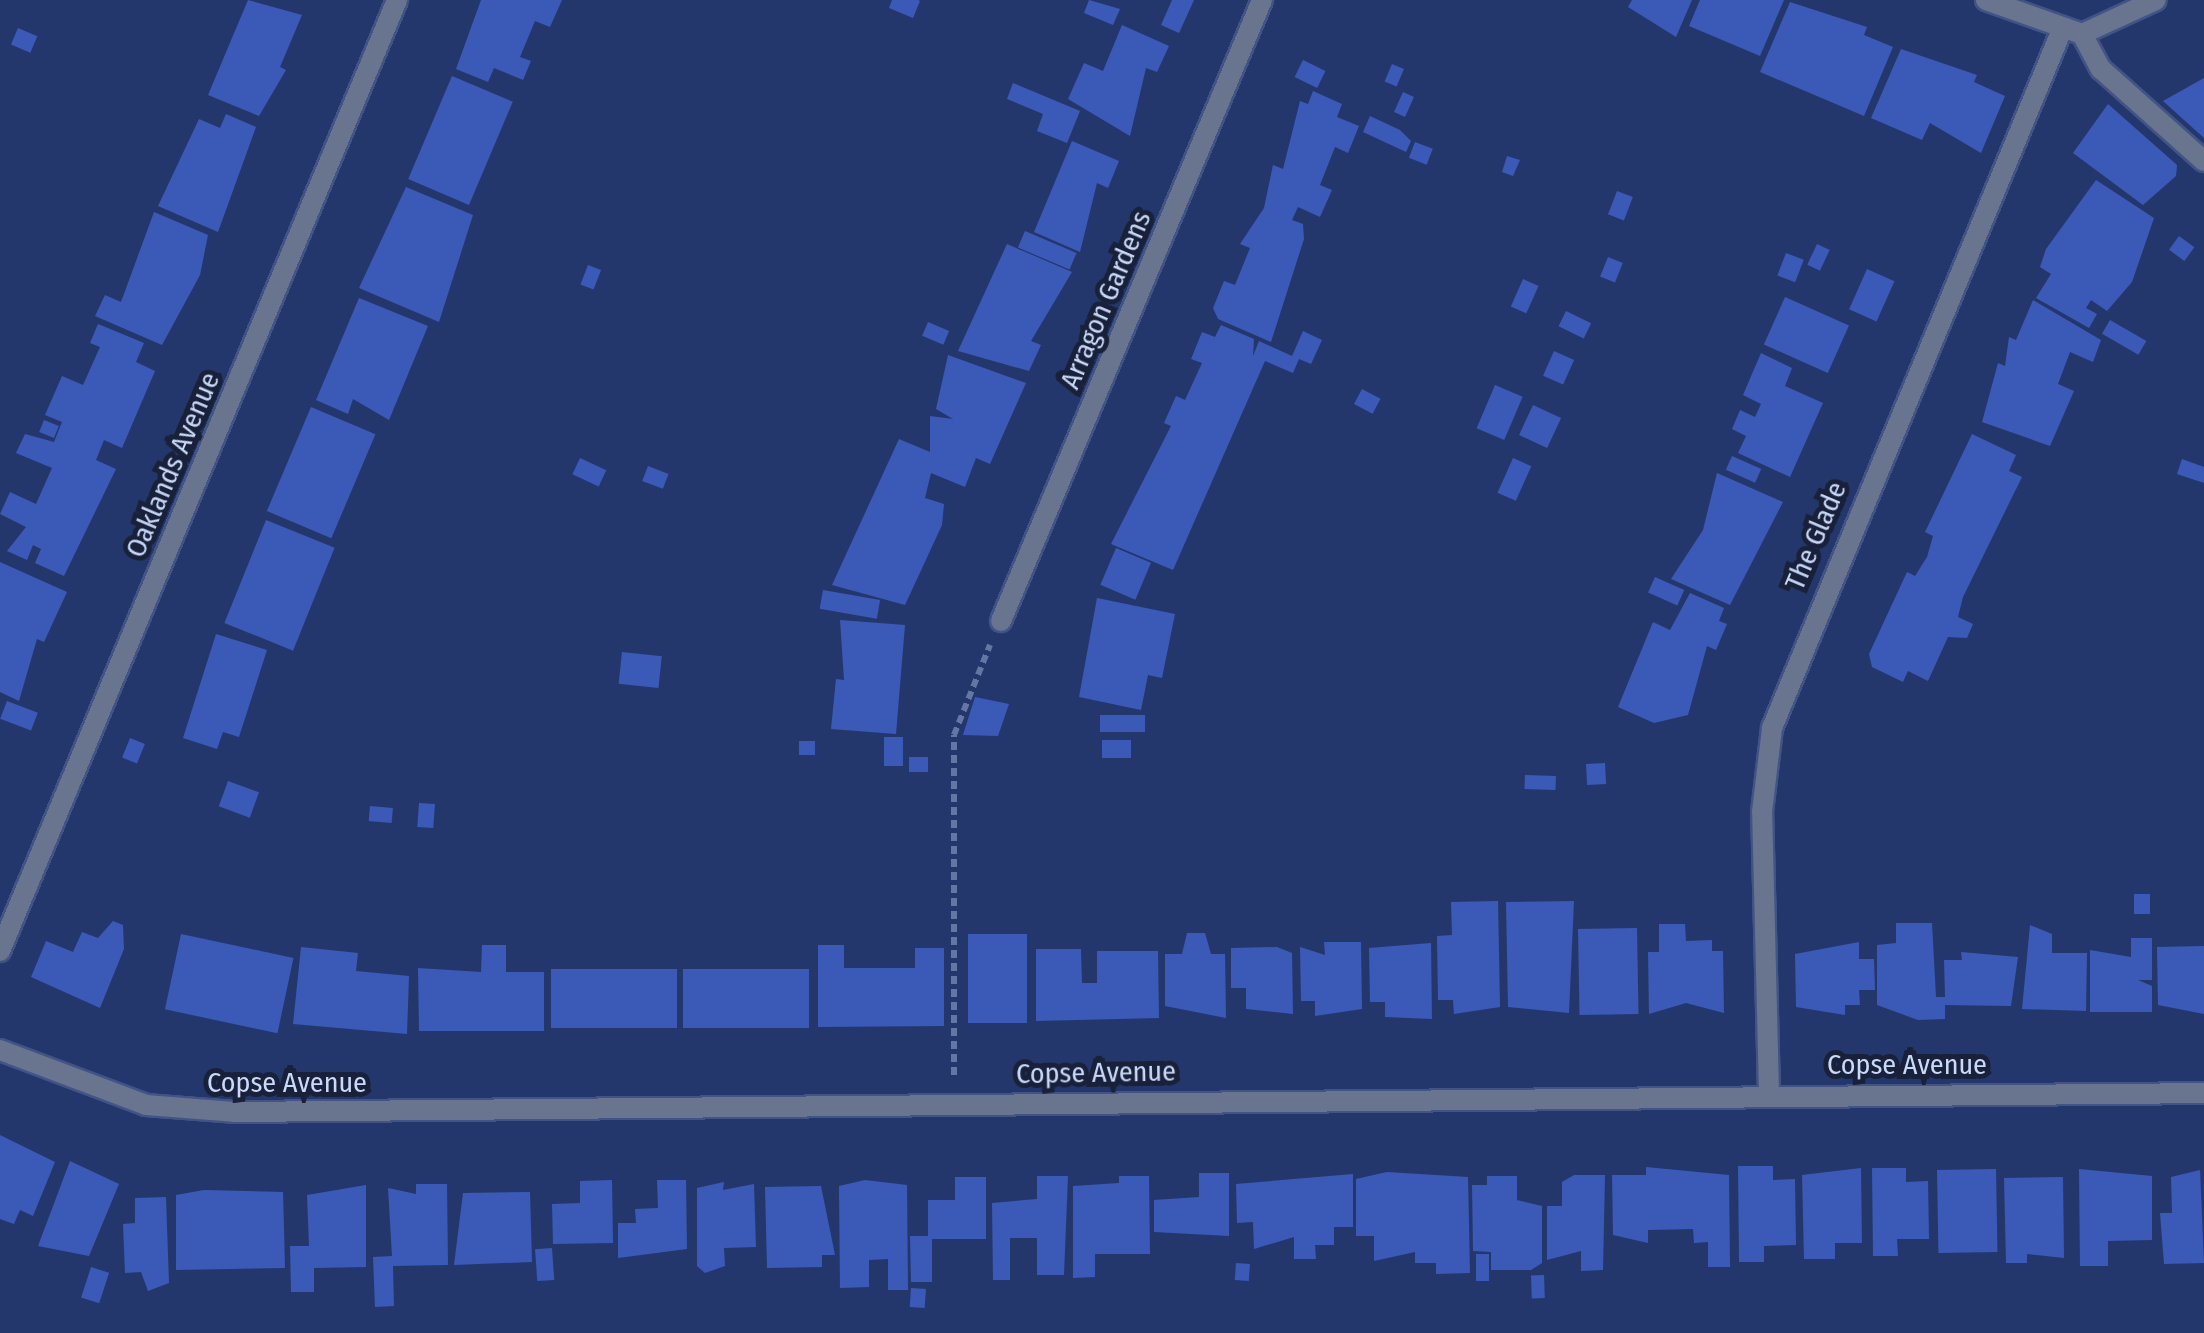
<!DOCTYPE html>
<style>
body{margin:0}
#map{position:relative;width:2204px;height:1333px;overflow:hidden;background:#24376d;font-family:"Fira Sans Condensed",sans-serif}
div>[style]{position:absolute}
[style*='--x']{left:calc(var(--x)*1px);top:calc(var(--y)*1px);width:calc(var(--w)*1px);rotate:calc(var(--a)*1deg)}
.building>*{inset:0;background:#3b5ab7;transform-origin:0 0}
.path>*{height:6px;margin-top:-3px;transform-origin:0;background:repeating-linear-gradient(90deg,#6476a3 0 8px,transparent 0 13px)}
.roads{filter:drop-shadow(2px 0 #425486) drop-shadow(-2px 0 #425486) drop-shadow(0 2px #425486) drop-shadow(0 -2px #425486)}
.minor>*{height:20px;margin:-10px;padding:0 10px;transform-origin:10px;border-radius:10px;background:#69748e}
span{translate:-50% -50%;white-space:nowrap;text-align:center;line-height:1.15;-webkit-text-stroke:10px #182139;paint-order:stroke}
.street-label{font-size:28px;color:#cad9f9}
</style>
<div id="map">
<div class="building">
<i style="clip-path:polygon(248px 0,302px 15px,280px 67px,286px 70px,259px 116px,208px 95px)"></i>
<i style="clip-path:polygon(481px 0,562px 0,550px 27px,535px 21px,520px 57px,531px 61px,523px 80px,494px 68px,488px 82px,456px 69px)"></i>
<i style="clip-path:polygon(892px 0,918px 0,920px 1px,913px 18px,889px 8px)"></i>
<i style="clip-path:polygon(1089px 0,1120px 9px,1113px 25px,1084px 13px)"></i>
<i style="clip-path:polygon(1172px 0,1194px 0,1179px 33px,1161px 25px)"></i>
<i style="clip-path:polygon(1632px 0,1692px 0,1676px 37px,1628px 7px)"></i>
<i style="clip-path:polygon(1700px 0,1784px 0,1760px 56px,1689px 26px)"></i>
<i style="clip-path:polygon(1790px 2px,1867px 27px,1864px 35px,1893px 47px,1864px 116px,1760px 72px)"></i>
<i style="clip-path:polygon(1122px 25px,1169px 46px,1157px 72px,1146px 68px,1130px 136px,1068px 99px,1084px 63px,1103px 71px)"></i>
<i style="left:18px;top:28px;width:21px;height:18px;rotate:23deg"></i>
<i style="clip-path:polygon(1901px 49px,1977px 75px,1974px 82px,2005px 96px,1981px 153px,1930px 123px,1922px 140px,1871px 118px)"></i>
<i style="left:1303px;top:60px;width:25px;height:19px;rotate:26deg"></i>
<i style="left:1392px;top:64px;width:13px;height:19px;rotate:23deg"></i>
<i style="left:452px;top:76px;width:66px;height:112px;rotate:23deg"></i>
<i style="clip-path:polygon(2204px 78px,2204px 138px,2163px 101px)"></i>
<i style="clip-path:polygon(1013px 83px,1080px 111px,1067px 143px,1037px 131px,1043px 114px,1007px 99px)"></i>
<i style="clip-path:polygon(1313px 91px,1342px 104px,1337px 117px,1359px 126px,1348px 153px,1335px 147px,1320px 185px,1332px 190px,1320px 217px,1298px 207px,1292px 220px,1303px 224px,1304px 239px,1271px 342px,1218px 319px,1213px 308px,1224px 281px,1235px 285px,1250px 248px,1240px 244px,1264px 208px,1273px 165px,1283px 169px,1300px 101px,1308px 104px)"></i>
<i style="left:1403px;top:92px;width:12px;height:22px;rotate:24deg"></i>
<i style="clip-path:polygon(2108px 104px,2177px 165px,2176px 176px,2143px 205px,2073px 153px)"></i>
<i style="clip-path:polygon(226px 114px,256px 127px,218px 232px,158px 206px,199px 119px,220px 128px)"></i>
<i style="clip-path:polygon(1370px 116px,1400px 130px,1411px 141px,1406px 152px,1363px 132px)"></i>
<i style="clip-path:polygon(1072px 141px,1119px 161px,1108px 188px,1097px 183px,1080px 252px,1034px 232px)"></i>
<i style="left:1415px;top:142px;width:19px;height:17px;rotate:21deg"></i>
<i style="clip-path:polygon(1507px 156px,1520px 160px,1513px 176px,1502px 172px)"></i>
<i style="clip-path:polygon(2096px 180px,2154px 218px,2132px 282px,2107px 311px,2091px 300px,2086px 308px,2097px 314px,2089px 328px,2036px 298px,2051px 274px,2040px 267px,2046px 249px)"></i>
<i style="clip-path:polygon(406px 187px,473px 215px,439px 322px,359px 288px)"></i>
<i style="left:1617px;top:191px;width:17px;height:25px;rotate:21deg"></i>
<i style="clip-path:polygon(154px 212px,208px 235px,200px 275px,162px 345px,95px 316px,105px 295px,121px 302px)"></i>
<i style="left:1025px;top:231px;width:56px;height:18px;rotate:23deg"></i>
<i style="left:2179px;top:236px;width:19px;height:17px;rotate:36deg"></i>
<i style="clip-path:polygon(1007px 244px,1072px 272px,1031px 341px,1041px 345px,1029px 371px,958px 351px)"></i>
<i style="left:1817px;top:244px;width:14px;height:23px;rotate:25deg"></i>
<i style="left:1786px;top:253px;width:19px;height:24px;rotate:21deg"></i>
<i style="left:1608px;top:257px;width:16px;height:21px;rotate:22deg"></i>
<i style="left:588px;top:265px;width:14px;height:21px;rotate:21deg"></i>
<i style="left:1867px;top:269px;width:30px;height:44px;rotate:24deg"></i>
<i style="left:1523px;top:279px;width:17px;height:30px;rotate:24deg"></i>
<i style="left:1785px;top:297px;width:70px;height:52px;rotate:24deg"></i>
<i style="clip-path:polygon(359px 298px,428px 326px,389px 420px,353px 399px,348px 414px,316px 400px)"></i>
<i style="clip-path:polygon(2033px 300px,2101px 340px,2093px 362px,2070px 352px,2058px 384px,2074px 391px,2050px 446px,1982px 422px,1998px 363px,2005px 366px,2009px 337px,2016px 340px)"></i>
<i style="left:1566px;top:311px;width:28px;height:17px;rotate:26deg"></i>
<i style="left:2110px;top:320px;width:42px;height:16px;rotate:30deg"></i>
<i style="left:928px;top:322px;width:23px;height:15px;rotate:23deg"></i>
<i style="clip-path:polygon(98px 324px,144px 343px,136px 362px,155px 371px,122px 448px,104px 440px,96px 460px,116px 469px,64px 576px,35px 563px,41px 549px,33px 545px,27px 560px,7px 551px,26px 527px,0 514px,10px 492px,36px 504px,52px 468px,16px 453px,25px 434px,54px 442px,62px 422px,45px 415px,62px 376px,83px 385px,100px 347px,90px 343px)"></i>
<i style="clip-path:polygon(1221px 325px,1254px 339px,1253px 356px,1259px 341px,1292px 356px,1303px 331px,1322px 340px,1311px 364px,1299px 359px,1293px 373px,1265px 361px,1173px 570px,1111px 544px,1171px 426px,1164px 423px,1176px 396px,1185px 400px,1202px 363px,1191px 359px,1202px 332px,1215px 337px)"></i>
<i style="left:1554px;top:351px;width:22px;height:27px;rotate:24deg"></i>
<i style="clip-path:polygon(1761px 353px,1792px 368px,1785px 386px,1823px 403px,1790px 477px,1738px 453px,1746px 436px,1732px 429px,1740px 410px,1755px 417px,1761px 404px,1743px 395px)"></i>
<i style="clip-path:polygon(948px 355px,1026px 383px,990px 464px,976px 458px,965px 487px,931px 473px,925px 498px,944px 504px,942px 525px,905px 605px,832px 585px,899px 439px,930px 452px,930px 416px,953px 419px,936px 409px)"></i>
<i style="left:1495px;top:385px;width:30px;height:47px;rotate:23deg"></i>
<i style="left:1362px;top:389px;width:21px;height:17px;rotate:28deg"></i>
<i style="left:1533px;top:405px;width:31px;height:33px;rotate:25deg"></i>
<i style="left:311px;top:407px;width:70px;height:113px;rotate:23deg"></i>
<i style="left:44px;top:420px;width:16px;height:13px;rotate:22deg"></i>
<i style="clip-path:polygon(1972px 434px,2016px 455px,2009px 471px,2022px 477px,1963px 597px,1958px 617px,1973px 624px,1967px 638px,1948px 637px,1928px 681px,1908px 671px,1903px 682px,1872px 667px,1869px 654px,1907px 572px,1915px 576px,1927px 557px,1933px 536px,1925px 532px)"></i>
<i style="left:1732px;top:456px;width:32px;height:15px;rotate:24deg"></i>
<i style="left:580px;top:458px;width:29px;height:18px;rotate:25deg"></i>
<i style="left:1513px;top:458px;width:20px;height:38px;rotate:24deg"></i>
<i style="clip-path:polygon(2182px 459px,2204px 467px,2204px 483px,2177px 474px)"></i>
<i style="left:648px;top:466px;width:22px;height:16px;rotate:21deg"></i>
<i style="clip-path:polygon(1717px 473px,1783px 502px,1730px 605px,1671px 579px,1703px 530px)"></i>
<i style="left:266px;top:520px;width:74px;height:111px;rotate:22deg"></i>
<i style="left:1116px;top:548px;width:38px;height:40px;rotate:23deg"></i>
<i style="clip-path:polygon(0 562px,67px 592px,44px 642px,37px 639px,19px 701px,0 692px)"></i>
<i style="left:1655px;top:577px;width:32px;height:17px;rotate:24deg"></i>
<i style="left:823px;top:590px;width:58px;height:19px;rotate:10deg"></i>
<i style="clip-path:polygon(1690px 593px,1724px 608px,1719px 621px,1727px 624px,1716px 650px,1707px 646px,1688px 715px,1654px 723px,1618px 707px,1653px 622px,1670px 630px)"></i>
<i style="clip-path:polygon(1097px 598px,1175px 614px,1162px 678px,1148px 675px,1141px 710px,1079px 697px)"></i>
<i style="clip-path:polygon(840px 620px,905px 625px,896px 734px,831px 729px,836px 679px,844px 680px)"></i>
<i style="clip-path:polygon(216px 634px,267px 650px,239px 737px,223px 732px,217px 749px,183px 738px)"></i>
<i style="left:622px;top:652px;width:40px;height:32px;rotate:6deg"></i>
<i style="clip-path:polygon(975px 697px,1009px 704px,998px 736px,963px 735px)"></i>
<i style="left:7px;top:701px;width:33px;height:19px;rotate:21deg"></i>
<i style="left:1145px;top:715px;width:17px;height:45px;rotate:90deg"></i>
<i style="left:884px;top:737px;width:19px;height:29px"></i>
<i style="left:130px;top:738px;width:16px;height:21px;rotate:22deg"></i>
<i style="left:1102px;top:740px;width:29px;height:18px"></i>
<i style="left:799px;top:741px;width:16px;height:14px"></i>
<i style="left:909px;top:757px;width:19px;height:15px"></i>
<i style="left:1605px;top:763px;width:21px;height:19px;rotate:87deg"></i>
<i style="left:1525px;top:775px;width:31px;height:14px;rotate:2deg"></i>
<i style="left:228px;top:781px;width:33px;height:27px;rotate:20deg"></i>
<i style="left:419px;top:803px;width:16px;height:24px;rotate:4deg"></i>
<i style="left:370px;top:806px;width:23px;height:15px;rotate:5deg"></i>
<i style="left:2134px;top:894px;width:16px;height:20px"></i>
<i style="clip-path:polygon(1498px 901px,1500px 1007px,1454px 1014px,1453px 1000px,1438px 1000px,1437px 936px,1452px 935px,1451px 902px)"></i>
<i style="clip-path:polygon(1574px 901px,1569px 1013px,1508px 1007px,1506px 902px)"></i>
<i style="clip-path:polygon(113px 921px,123px 925px,124px 949px,100px 1008px,31px 977px,46px 941px,73px 952px,82px 932px,98px 938px)"></i>
<i style="clip-path:polygon(1896px 923px,1932px 923px,1936px 997px,1945px 997px,1944px 960px,1962px 960px,1961px 952px,2018px 957px,2011px 1006px,1945px 1005px,1945px 1019px,1918px 1020px,1877px 1005px,1877px 945px,1896px 943px)"></i>
<i style="clip-path:polygon(1659px 924px,1685px 924px,1686px 941px,1712px 940px,1712px 951px,1723px 951px,1724px 1013px,1686px 1003px,1649px 1014px,1648px 952px,1659px 952px)"></i>
<i style="clip-path:polygon(2030px 925px,2052px 934px,2052px 953px,2087px 953px,2086px 1011px,2022px 1009px)"></i>
<i style="left:1637px;top:928px;width:86px;height:59px;rotate:89deg"></i>
<i style="clip-path:polygon(1187px 933px,1205px 933px,1211px 954px,1225px 954px,1226px 1018px,1165px 1006px,1165px 954px,1182px 954px)"></i>
<i style="left:181px;top:934px;width:115px;height:77px;rotate:12deg"></i>
<i style="left:968px;top:934px;width:59px;height:89px"></i>
<i style="clip-path:polygon(2131px 938px,2152px 938px,2152px 980px,2138px 980px,2152px 986px,2152px 1012px,2090px 1012px,2090px 950px,2131px 957px)"></i>
<i style="clip-path:polygon(1324px 942px,1361px 942px,1362px 1009px,1315px 1016px,1315px 1001px,1301px 1001px,1300px 947px,1325px 955px)"></i>
<i style="clip-path:polygon(1859px 942px,1859px 959px,1874px 959px,1875px 990px,1859px 990px,1860px 1005px,1845px 1005px,1845px 1015px,1796px 1007px,1795px 954px)"></i>
<i style="clip-path:polygon(1431px 943px,1432px 1019px,1385px 1017px,1385px 1002px,1370px 1002px,1369px 948px)"></i>
<i style="clip-path:polygon(482px 945px,506px 945px,506px 972px,544px 972px,544px 1031px,419px 1031px,418px 968px,481px 972px)"></i>
<i style="clip-path:polygon(818px 945px,844px 945px,844px 968px,915px 968px,915px 948px,944px 948px,944px 1026px,818px 1027px)"></i>
<i style="clip-path:polygon(2204px 946px,2204px 1014px,2158px 1005px,2157px 947px)"></i>
<i style="clip-path:polygon(301px 947px,358px 953px,356px 971px,409px 976px,407px 1034px,293px 1024px)"></i>
<i style="clip-path:polygon(1277px 947px,1292px 953px,1293px 1014px,1246px 1009px,1246px 988px,1231px 988px,1231px 948px)"></i>
<i style="clip-path:polygon(1036px 949px,1081px 949px,1082px 983px,1097px 983px,1097px 951px,1158px 951px,1159px 1018px,1036px 1021px)"></i>
<i style="left:677px;top:969px;width:59px;height:126px;rotate:90deg"></i>
<i style="left:683px;top:969px;width:126px;height:59px"></i>
<i style="clip-path:polygon(0 1135px,55px 1162px,33px 1216px,20px 1210px,14px 1224px,0 1219px)"></i>
<i style="clip-path:polygon(70px 1161px,119px 1184px,89px 1256px,38px 1246px)"></i>
<i style="clip-path:polygon(1738px 1166px,1773px 1166px,1773px 1180px,1795px 1179px,1796px 1245px,1764px 1246px,1764px 1262px,1739px 1262px)"></i>
<i style="clip-path:polygon(1646px 1167px,1729px 1175px,1730px 1267px,1708px 1267px,1708px 1242px,1694px 1243px,1693px 1229px,1648px 1230px,1648px 1243px,1613px 1235px,1612px 1175px,1646px 1175px)"></i>
<i style="clip-path:polygon(1861px 1168px,1862px 1243px,1835px 1243px,1835px 1259px,1804px 1259px,1802px 1175px)"></i>
<i style="clip-path:polygon(1872px 1168px,1906px 1168px,1906px 1182px,1928px 1181px,1929px 1239px,1897px 1239px,1898px 1256px,1873px 1256px)"></i>
<i style="left:1996px;top:1169px;width:83px;height:59px;rotate:89deg"></i>
<i style="clip-path:polygon(2079px 1169px,2152px 1176px,2152px 1240px,2108px 1241px,2108px 1266px,2080px 1266px)"></i>
<i style="clip-path:polygon(2200px 1170px,2204px 1263px,2164px 1264px,2160px 1213px,2172px 1213px,2171px 1177px)"></i>
<i style="clip-path:polygon(1387px 1172px,1468px 1177px,1470px 1273px,1436px 1274px,1436px 1263px,1415px 1263px,1415px 1252px,1374px 1261px,1374px 1236px,1356px 1236px,1356px 1179px)"></i>
<i style="clip-path:polygon(1199px 1173px,1229px 1173px,1229px 1236px,1154px 1232px,1154px 1200px,1199px 1197px)"></i>
<i style="clip-path:polygon(1353px 1174px,1353px 1227px,1334px 1227px,1334px 1245px,1315px 1245px,1316px 1259px,1294px 1259px,1294px 1237px,1254px 1249px,1253px 1222px,1237px 1223px,1236px 1184px)"></i>
<i style="clip-path:polygon(1574px 1175px,1605px 1175px,1603px 1270px,1581px 1271px,1581px 1251px,1547px 1260px,1547px 1206px,1562px 1206px,1562px 1182px)"></i>
<i style="clip-path:polygon(1037px 1176px,1068px 1176px,1064px 1275px,1037px 1275px,1037px 1238px,1010px 1238px,1010px 1280px,993px 1280px,992px 1203px,1037px 1199px)"></i>
<i style="clip-path:polygon(1119px 1176px,1149px 1176px,1150px 1254px,1095px 1254px,1095px 1277px,1073px 1278px,1073px 1186px,1119px 1183px)"></i>
<i style="clip-path:polygon(1487px 1176px,1517px 1176px,1517px 1200px,1542px 1206px,1542px 1263px,1531px 1270px,1491px 1270px,1491px 1252px,1473px 1251px,1472px 1185px,1487px 1185px)"></i>
<i style="clip-path:polygon(955px 1177px,986px 1177px,986px 1239px,932px 1239px,932px 1282px,911px 1282px,910px 1236px,928px 1236px,928px 1200px,955px 1200px)"></i>
<i style="clip-path:polygon(2063px 1177px,2064px 1258px,2027px 1254px,2027px 1263px,2006px 1263px,2004px 1178px)"></i>
<i style="clip-path:polygon(612px 1180px,613px 1243px,553px 1244px,552px 1204px,580px 1203px,580px 1181px)"></i>
<i style="clip-path:polygon(657px 1180px,686px 1180px,687px 1249px,618px 1258px,618px 1223px,636px 1223px,635px 1209px,658px 1208px)"></i>
<i style="clip-path:polygon(865px 1180px,907px 1185px,908px 1290px,888px 1290px,888px 1259px,869px 1260px,869px 1287px,840px 1288px,839px 1186px)"></i>
<i style="clip-path:polygon(724px 1182px,723px 1190px,754px 1184px,756px 1247px,724px 1248px,725px 1266px,705px 1273px,697px 1266px,697px 1188px)"></i>
<i style="clip-path:polygon(416px 1184px,447px 1184px,448px 1265px,393px 1266px,394px 1306px,375px 1307px,373px 1257px,392px 1256px,388px 1188px,416px 1194px)"></i>
<i style="clip-path:polygon(366px 1185px,366px 1267px,314px 1268px,314px 1292px,291px 1292px,290px 1246px,309px 1246px,307px 1195px)"></i>
<i style="clip-path:polygon(821px 1186px,835px 1255px,822px 1255px,822px 1267px,767px 1268px,765px 1187px)"></i>
<i style="clip-path:polygon(204px 1190px,283px 1192px,285px 1268px,176px 1270px,176px 1195px)"></i>
<i style="clip-path:polygon(530px 1192px,532px 1262px,454px 1265px,463px 1193px)"></i>
<i style="clip-path:polygon(166px 1197px,169px 1283px,148px 1291px,141px 1272px,125px 1273px,123px 1224px,135px 1223px,135px 1198px)"></i>
<i style="left:552px;top:1248px;width:32px;height:17px;rotate:86deg"></i>
<i style="left:1476px;top:1254px;width:13px;height:27px"></i>
<i style="left:1236px;top:1263px;width:14px;height:17px;rotate:4deg"></i>
<i style="left:91px;top:1267px;width:19px;height:32px;rotate:18deg"></i>
<i style="left:1544px;top:1275px;width:23px;height:13px;rotate:88deg"></i>
<i style="left:911px;top:1288px;width:15px;height:19px;rotate:4deg"></i>
</div>
<div class="path">
<i style="--x:954;--y:1075;--w:340;--a:-90"></i>
<i style="--x:954;--y:735;--w:97;--a:-68.2"></i>
</div>
<div class="roads">
<div class="minor">
<i style="--x:1986;--y:0;--w:102;--a:19.5"></i>
<i style="--x:2082;--y:34;--w:81;--a:-24.7"></i>
<i style="--x:2082;--y:34;--w:40;--a:62"></i>
<i style="--x:2101;--y:69;--w:138;--a:41.8"></i>
<i style="--x:1001;--y:621;--w:674;--a:-67.2"></i>
<i style="--x:0;--y:951;--w:1031;--a:-67.34"></i>
<i style="--x:0;--y:1050;--w:156;--a:20.6"></i>
<i style="--x:146;--y:1105;--w:88;--a:4.5"></i>
<i style="--x:234;--y:1112;--w:1970;--a:-0.55"></i>
<i style="--x:1769;--y:1093;--w:281;--a:-91.4"></i>
<i style="--x:1762;--y:812;--w:85;--a:-83.2"></i>
<i style="--x:1772;--y:728;--w:754;--a:-67.45"></i>
</div>
</div>
<div class="street-label">
<span style="left:1106px;top:300px;rotate:-67deg">Arragon Gardens</span>
<span style="left:173px;top:465px;rotate:-67deg">Oaklands Avenue</span>
<span style="left:1816px;top:536px;rotate:-67deg">The Glade</span>
<span style="left:1907px;top:1065px">Copse Avenue</span>
<span style="left:1096px;top:1073px;rotate:-1deg">Copse Avenue</span>
<span style="left:287px;top:1083px">Copse Avenue</span>
</div>
</div>
